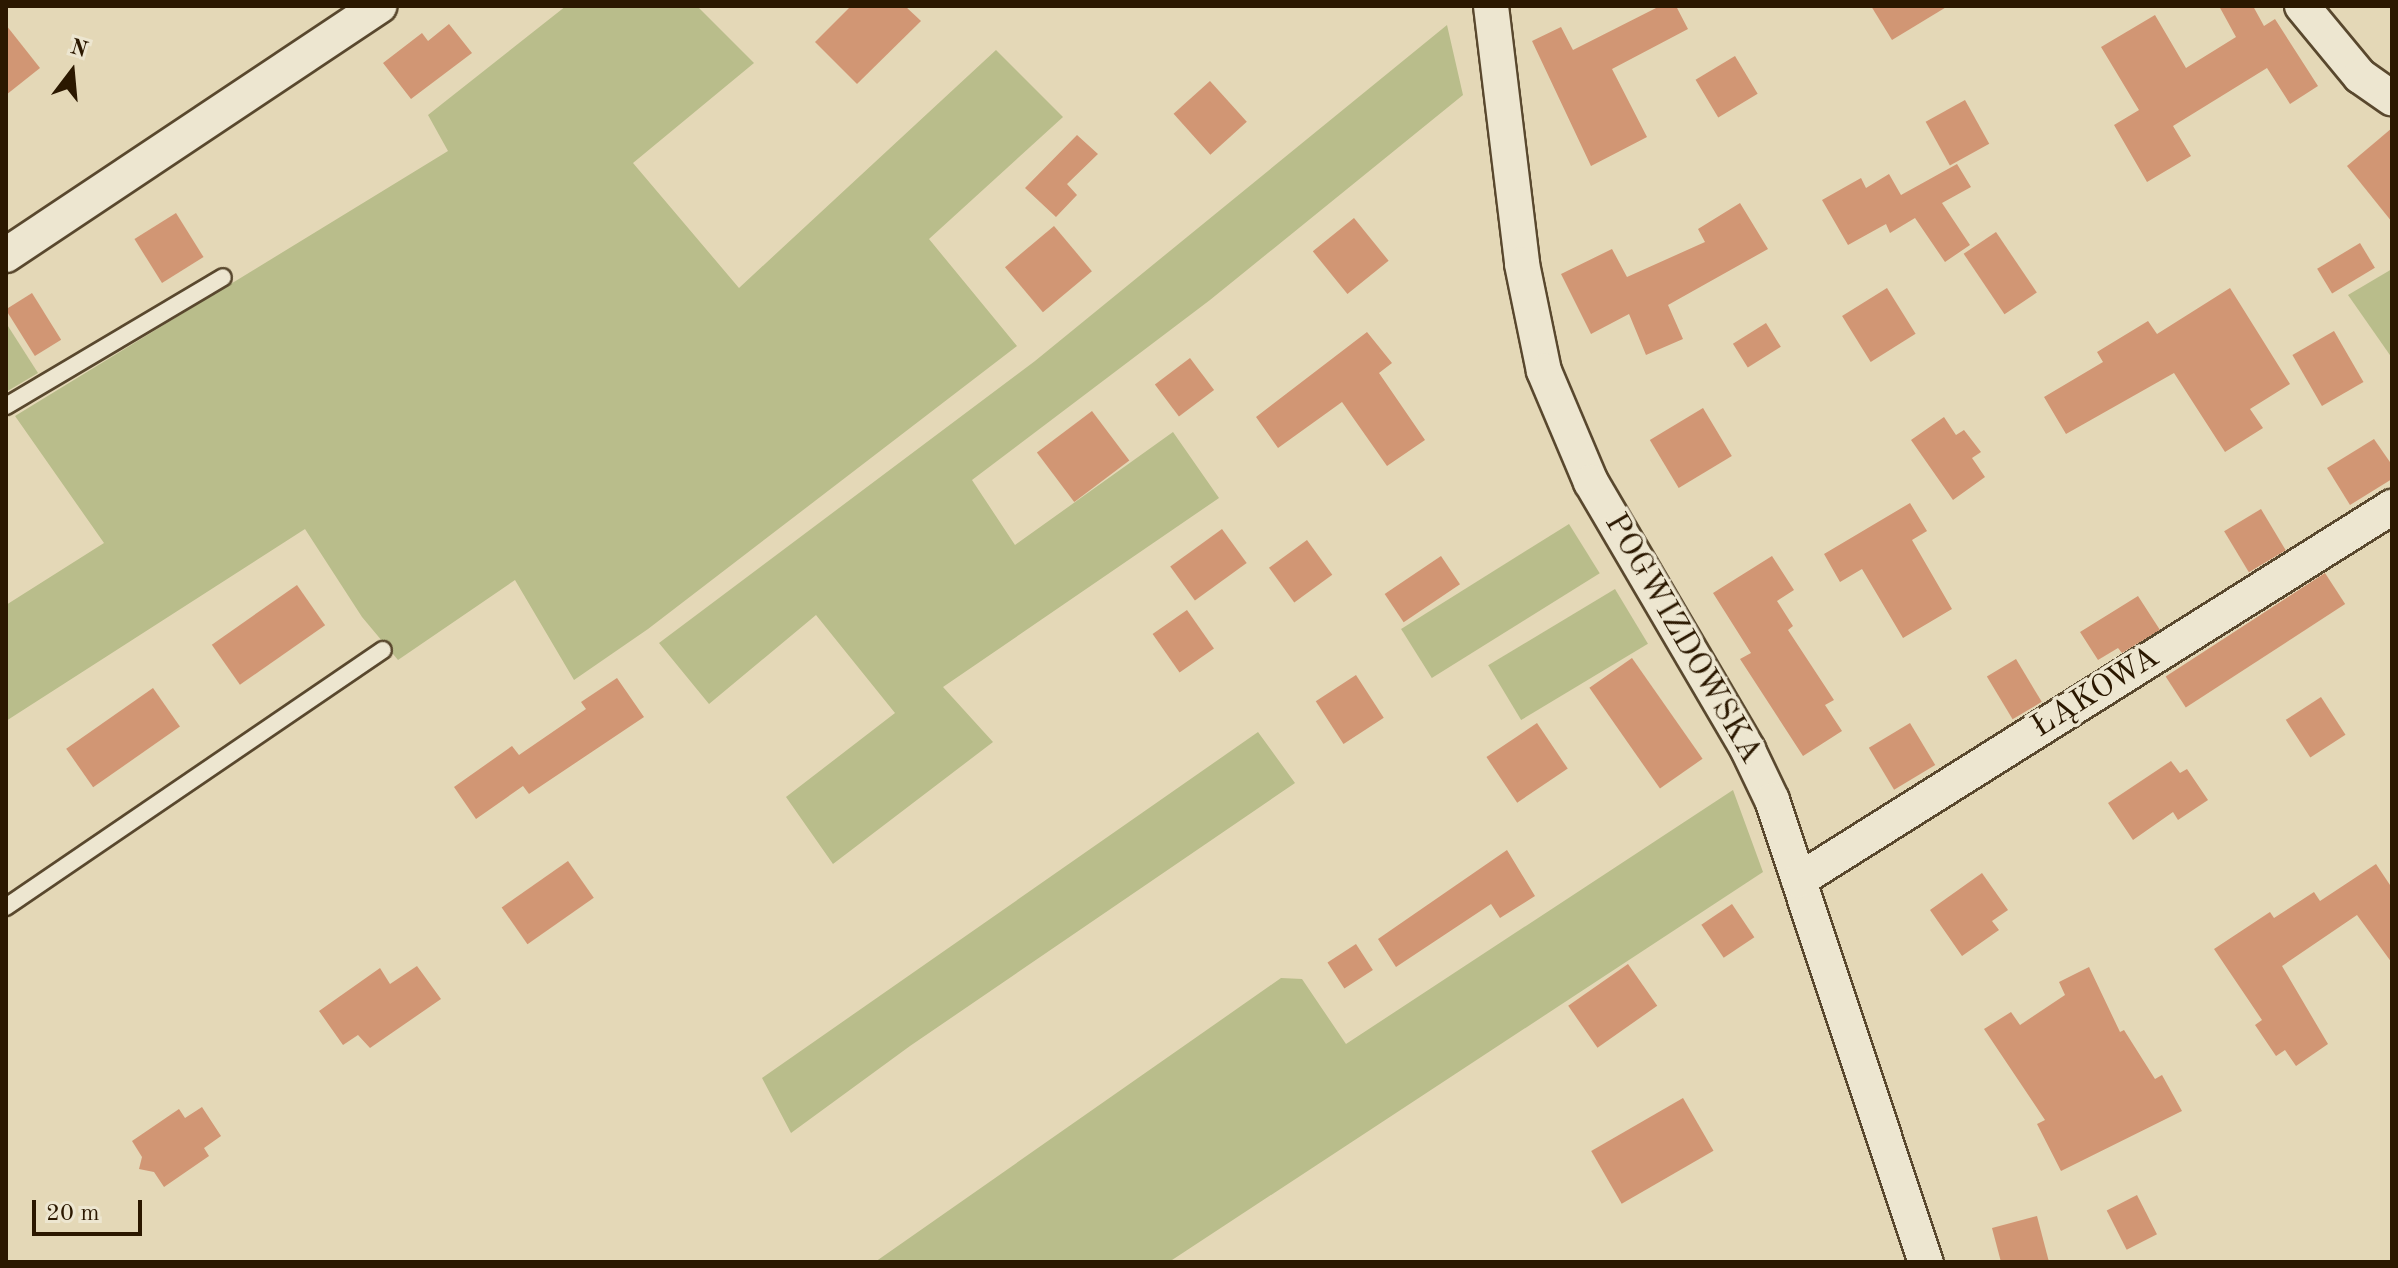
<!DOCTYPE html>
<meta charset="utf-8">
<style>
body{margin:0}
#map{position:relative;width:2398px;height:1268px;overflow:hidden;background:#e4d8b7;font-family:"Old Standard TT",serif}
div>[style]{position:absolute}
[style*='--x']{left:calc(var(--x)*1px);top:calc(var(--y)*1px);width:calc(var(--w)*1px);rotate:calc(var(--a)*1deg)}
.green>*{inset:0;background:#b9bd8b;transform-origin:0 0}
.building>*{inset:0;background:#d19674;transform-origin:0 0}
.roads{filter:drop-shadow(2px 0 #59482e) drop-shadow(-2px 0 #59482e) drop-shadow(0 2px #59482e) drop-shadow(0 -2px #59482e)}
.service>*{height:16px;margin:-8px;padding:0 8px;transform-origin:8px;border-radius:8px;background:#ede6d0}
.minor>*{height:34px;margin:-17px;padding:0 17px;transform-origin:17px;border-radius:17px;background:#ede6d0}
span{translate:-50% -50%;white-space:nowrap;text-align:center;line-height:1.15;-webkit-text-stroke:7px #ede6d0;paint-order:stroke}
.street-label{font-size:32px;color:#2b1800}
.frame{position:absolute;inset:0;border:8px solid #2b1800;pointer-events:none}
.north{position:absolute;left:32px;top:32px;width:80px;height:80px;-webkit-text-stroke:6px #ede6d0;paint-order:stroke;rotate:16deg;font-size:22px;font-weight:700;line-height:32px;text-align:center;color:#2b1800}
.north::after{content:'';display:block;margin:auto;width:28px;height:36px;background:#2b1800;clip-path:polygon(50% 0,100% 100%,50% 72%,0 100%)}
.scale{position:absolute;left:32px;top:1200px;width:110px;height:36px;box-sizing:border-box;border:4px solid #2b1800;border-top:0;padding-left:10px;font-size:24px;line-height:28px;white-space:nowrap;color:#2b1800;-webkit-text-stroke:6px #ede6d0;paint-order:stroke}
</style>
<div id="map">
<div class="green">
<i style="clip-path:polygon(566px 6px,697px 6px,754px 63px,633px 163px,739px 288px,996px 50px,1063px 117px,929px 239px,1017px 346px,648px 629px,574px 680px,515px 580px,398px 660px,362px 617px,305px 529px,6px 721px,6px 605px,104px 543px,15px 416px,448px 151px,428px 115px)"></i>
<i style="clip-path:polygon(1447px 25px,1463px 95px,1210px 300px,972px 480px,1015px 545px,1173px 432px,1219px 498px,943px 687px,993px 742px,833px 864px,786px 797px,895px 713px,816px 615px,709px 704px,659px 643px,1035px 361px)"></i>
<i style="clip-path:polygon(2392px 269px,2392px 358px,2348px 295px)"></i>
<i style="clip-path:polygon(6px 323px,38px 373px,6px 392px)"></i>
<i style="left:1569px;top:524px;width:58px;height:198px;rotate:58deg"></i>
<i style="left:1615px;top:589px;width:64px;height:148px;rotate:59deg"></i>
<i style="clip-path:polygon(1258px 732px,1295px 783px,910px 1046px,791px 1133px,762px 1078px)"></i>
<i style="clip-path:polygon(1733px 790px,1763px 872px,1169px 1262px,875px 1262px,1281px 978px,1302px 979px,1346px 1044px)"></i>
</div>
<div class="building">
<i style="clip-path:polygon(851px 6px,905px 6px,921px 21px,857px 84px,815px 42px)"></i>
<i style="clip-path:polygon(1660px 6px,1676px 6px,1688px 29px,1612px 69px,1647px 137px,1591px 166px,1532px 41px,1561px 27px,1573px 50px)"></i>
<i style="clip-path:polygon(1871px 6px,1948px 6px,1892px 40px)"></i>
<i style="clip-path:polygon(2219px 6px,2253px 6px,2264px 26px,2275px 19px,2318px 86px,2290px 104px,2267px 68px,2173px 126px,2191px 156px,2147px 182px,2114px 125px,2139px 110px,2101px 47px,2155px 15px,2186px 68px,2236px 37px)"></i>
<i style="clip-path:polygon(449px 24px,472px 53px,411px 99px,383px 63px,422px 33px,428px 41px)"></i>
<i style="clip-path:polygon(6px 25px,40px 68px,6px 95px)"></i>
<i style="left:1735px;top:56px;width:44px;height:46px;rotate:59deg"></i>
<i style="left:1210px;top:81px;width:55px;height:49px;rotate:48deg"></i>
<i style="left:1965px;top:100px;width:50px;height:45px;rotate:61deg"></i>
<i style="clip-path:polygon(2392px 128px,2392px 222px,2347px 166px)"></i>
<i style="clip-path:polygon(1077px 135px,1098px 154px,1067px 184px,1077px 195px,1056px 217px,1025px 188px)"></i>
<i style="clip-path:polygon(1957px 164px,1971px 187px,1942px 203px,1970px 245px,1945px 262px,1915px 218px,1890px 233px,1886px 224px,1848px 245px,1822px 200px,1861px 178px,1866px 188px,1889px 174px,1901px 195px)"></i>
<i style="clip-path:polygon(1740px 203px,1768px 249px,1668px 305px,1683px 339px,1646px 355px,1629px 314px,1591px 334px,1561px 274px,1612px 249px,1627px 277px,1705px 242px,1698px 229px)"></i>
<i style="left:176px;top:213px;width:52px;height:49px;rotate:58deg"></i>
<i style="left:1354px;top:218px;width:55px;height:53px;rotate:51deg"></i>
<i style="left:1054px;top:226px;width:59px;height:64px;rotate:50deg"></i>
<i style="left:1996px;top:232px;width:73px;height:39px;rotate:56deg"></i>
<i style="left:2360px;top:243px;width:29px;height:50px;rotate:59deg"></i>
<i style="left:1887px;top:288px;width:54px;height:53px;rotate:58deg"></i>
<i style="clip-path:polygon(2230px 288px,2290px 384px,2250px 409px,2263px 428px,2225px 452px,2174px 373px,2066px 434px,2044px 397px,2103px 362px,2097px 352px,2148px 321px,2157px 334px)"></i>
<i style="left:32px;top:293px;width:55px;height:31px;rotate:58deg"></i>
<i style="left:1766px;top:323px;width:28px;height:39px;rotate:58deg"></i>
<i style="left:2334px;top:331px;width:59px;height:48px;rotate:60deg"></i>
<i style="clip-path:polygon(1367px 332px,1392px 363px,1379px 373px,1425px 440px,1387px 466px,1342px 402px,1278px 448px,1256px 417px)"></i>
<i style="left:1190px;top:358px;width:40px;height:44px;rotate:53deg"></i>
<i style="left:1703px;top:408px;width:56px;height:62px;rotate:59deg"></i>
<i style="left:1092px;top:411px;width:62px;height:69px;rotate:53deg"></i>
<i style="clip-path:polygon(1944px 417px,1956px 435px,1964px 430px,1981px 452px,1972px 458px,1985px 477px,1953px 500px,1911px 440px)"></i>
<i style="clip-path:polygon(2374px 439px,2392px 465px,2392px 479px,2350px 505px,2327px 468px)"></i>
<i style="clip-path:polygon(1910px 503px,1927px 531px,1912px 540px,1952px 609px,1903px 638px,1862px 569px,1840px 582px,1824px 554px)"></i>
<i style="left:2261px;top:509px;width:48px;height:43px;rotate:59deg"></i>
<i style="left:1222px;top:529px;width:42px;height:64px;rotate:54deg"></i>
<i style="left:1307px;top:540px;width:43px;height:47px;rotate:54deg"></i>
<i style="left:1441px;top:556px;width:34px;height:68px;rotate:56deg"></i>
<i style="clip-path:polygon(1772px 556px,1794px 590px,1777px 601px,1793px 626px,1788px 630px,1834px 700px,1825px 705px,1842px 731px,1803px 756px,1740px 659px,1751px 653px,1713px 593px)"></i>
<i style="left:2325px;top:573px;width:37px;height:190px;rotate:57deg"></i>
<i style="left:297px;top:585px;width:49px;height:104px;rotate:55deg"></i>
<i style="clip-path:polygon(2138px 596px,2160px 630px,2122px 653px,2118px 648px,2098px 660px,2080px 632px)"></i>
<i style="left:1187px;top:610px;width:47px;height:42px;rotate:55deg"></i>
<i style="left:1632px;top:658px;width:123px;height:52px;rotate:55deg"></i>
<i style="left:2016px;top:659px;width:50px;height:34px;rotate:59deg"></i>
<i style="left:1356px;top:675px;width:51px;height:48px;rotate:57deg"></i>
<i style="clip-path:polygon(617px 678px,644px 717px,529px 794px,523px 786px,476px 819px,454px 787px,512px 746px,519px 755px,586px 709px,581px 702px)"></i>
<i style="left:153px;top:688px;width:47px;height:106px;rotate:55deg"></i>
<i style="left:2321px;top:697px;width:45px;height:42px;rotate:57deg"></i>
<i style="left:1537px;top:723px;width:55px;height:61px;rotate:56deg"></i>
<i style="left:1910px;top:723px;width:49px;height:48px;rotate:59deg"></i>
<i style="clip-path:polygon(2171px 761px,2180px 773px,2187px 769px,2208px 800px,2178px 820px,2173px 812px,2133px 840px,2108px 803px)"></i>
<i style="clip-path:polygon(1507px 850px,1535px 896px,1500px 918px,1491px 904px,1396px 967px,1378px 939px)"></i>
<i style="left:568px;top:861px;width:45px;height:81px;rotate:55deg"></i>
<i style="clip-path:polygon(2376px 864px,2392px 888px,2392px 963px,2357px 915px,2282px 966px,2328px 1044px,2296px 1066px,2285px 1050px,2276px 1056px,2255px 1025px,2262px 1020px,2214px 949px,2270px 912px,2274px 918px,2314px 892px,2320px 901px)"></i>
<i style="clip-path:polygon(1982px 873px,2008px 910px,1992px 921px,1999px 930px,1962px 956px,1930px 910px)"></i>
<i style="left:1732px;top:904px;width:40px;height:37px;rotate:56deg"></i>
<i style="left:1356px;top:944px;width:31px;height:34px;rotate:57deg"></i>
<i style="left:1628px;top:964px;width:51px;height:73px;rotate:55deg"></i>
<i style="clip-path:polygon(417px 966px,441px 999px,370px 1048px,358px 1035px,343px 1045px,319px 1011px,380px 968px,390px 984px)"></i>
<i style="clip-path:polygon(2089px 967px,2120px 1032px,2124px 1030px,2155px 1079px,2162px 1075px,2182px 1111px,2061px 1171px,2037px 1124px,2045px 1120px,1984px 1029px,2011px 1012px,2020px 1025px,2065px 995px,2059px 982px)"></i>
<i style="left:1683px;top:1098px;width:61px;height:106px;rotate:60deg"></i>
<i style="clip-path:polygon(202px 1107px,221px 1136px,204px 1148px,209px 1156px,164px 1187px,154px 1172px,139px 1169px,142px 1157px,132px 1141px,179px 1109px,185px 1118px)"></i>
<i style="left:2137px;top:1195px;width:44px;height:34px;rotate:63deg"></i>
<i style="clip-path:polygon(2037px 1216px,2049px 1262px,2001px 1262px,1992px 1228px)"></i>
</div>
<div class="roads">
<div class="service">
<i style="--x:6;--y:406;--w:252;--a:-30.7"></i>
<i style="--x:6;--y:907;--w:456;--a:-34.3"></i>
</div>
<div class="minor">
<i style="--x:1491;--y:6;--w:260;--a:83.1"></i>
<i style="--x:1522;--y:264;--w:109;--a:78.4"></i>
<i style="--x:1544;--y:371;--w:121;--a:67.1"></i>
<i style="--x:1591;--y:482;--w:311;--a:59.6"></i>
<i style="--x:1748;--y:750;--w:55;--a:64.4"></i>
<i style="--x:1772;--y:800;--w:487;--a:71.6"></i>
<i style="--x:2302;--y:6;--w:91;--a:50.4"></i>
<i style="--x:2360;--y:76;--w:39;--a:35"></i>
<i style="--x:6;--y:255;--w:449;--a:-33.7"></i>
<i style="--x:1799;--y:880;--w:701;--a:-32.17"></i>
</div>
</div>
<div class="street-label">
<span style="left:1682px;top:639px;rotate:60deg">POGWIZDOWSKA</span>
<span style="left:2096px;top:693px;rotate:-32deg">ŁĄKOWA</span>
</div>
<div class="frame"></div>
<div class="north">N</div>
<div class="scale">20 m</div>
</div>
